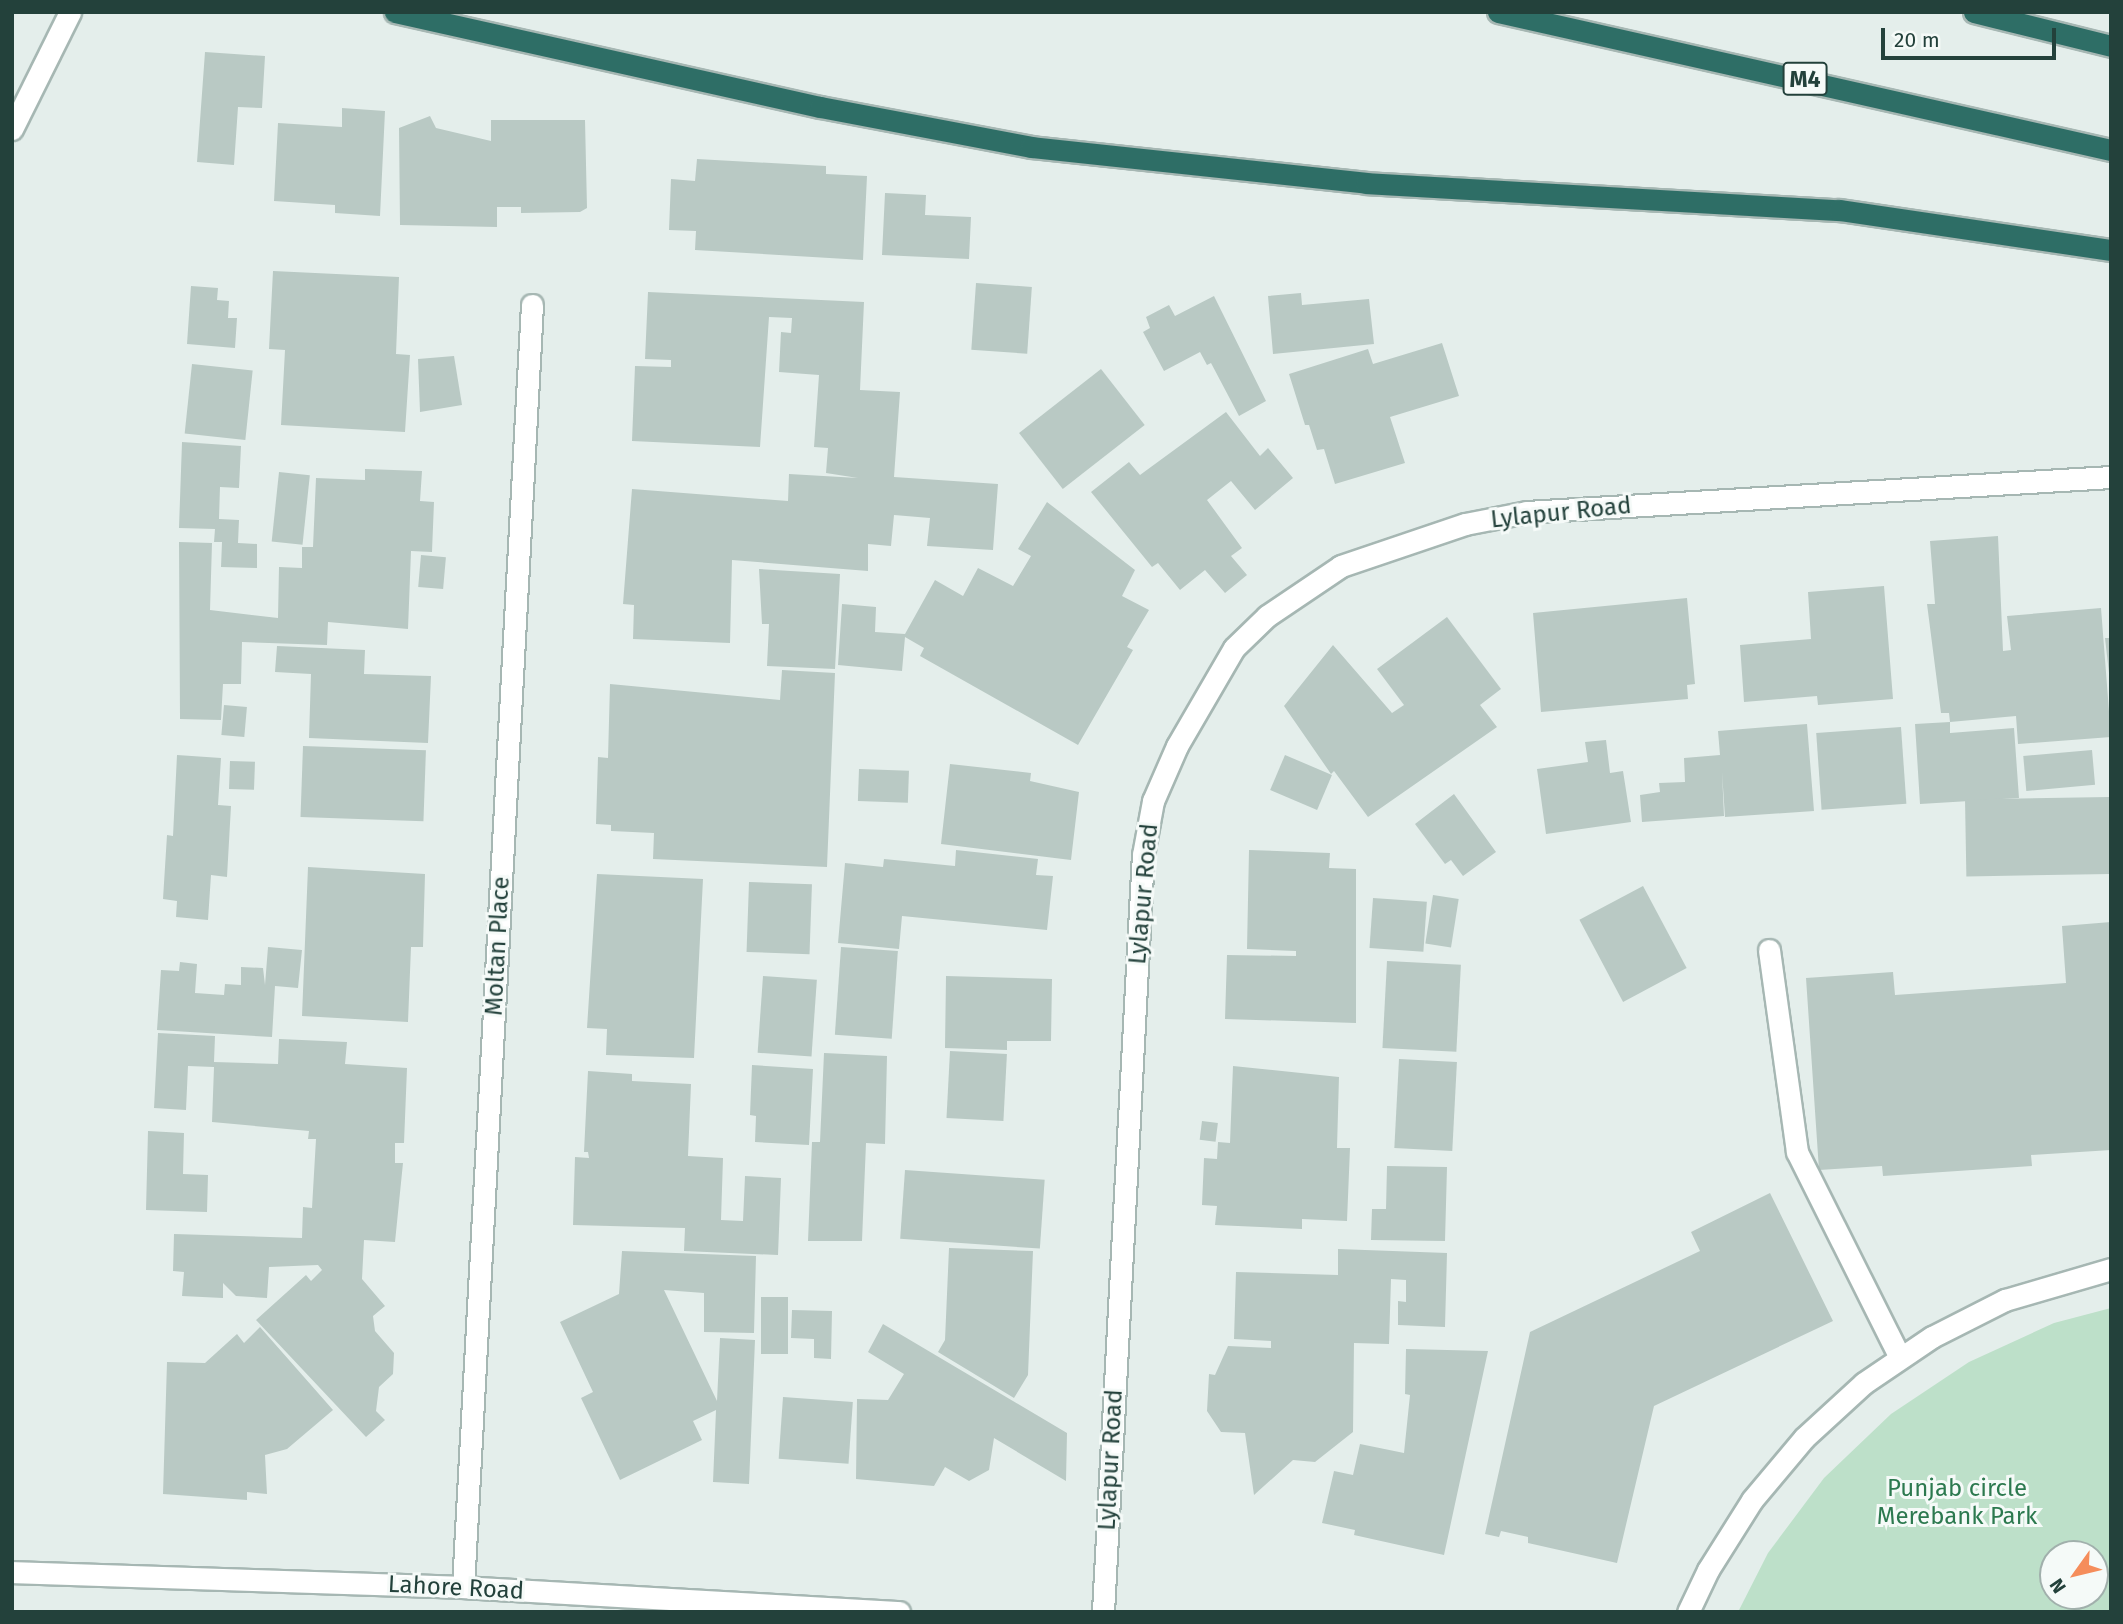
<!DOCTYPE html>
<style>
body{margin:0}
#map{position:relative;width:2123px;height:1624px;overflow:hidden;background:#e4eeeb;font-family:"Fira Sans",sans-serif}
div>[style]{position:absolute}
[style*='--x']{left:calc(var(--x)*1px);top:calc(var(--y)*1px);width:calc(var(--w)*1px);rotate:calc(var(--a)*1deg)}
.green>*{inset:0;background:#bde0c9}
.building>*{inset:0;background:#b9c9c4;transform-origin:0 0}
.roads{filter:drop-shadow(2px 0 #a6b7b3) drop-shadow(-2px 0 #a6b7b3) drop-shadow(0 2px #a6b7b3) drop-shadow(0 -2px #a6b7b3)}
.service>*{height:21px;margin:-10.5px;padding:0 10.5px;transform-origin:10.5px;border-radius:10.5px;background:#fff}
.minor>*{height:21px;margin:-10.5px;padding:0 10.5px;transform-origin:10.5px;border-radius:10.5px;background:#fff}
.tertiary>*{height:21px;margin:-10.5px;padding:0 10.5px;transform-origin:10.5px;border-radius:10.5px;background:#fff}
.motorway>*{height:21px;margin:-10.5px;padding:0 10.5px;transform-origin:10.5px;border-radius:10.5px;background:#2e6e66}
span{translate:-50% -50%;white-space:nowrap;text-align:center;line-height:1.15;-webkit-text-stroke:6px #f5faf8;paint-order:stroke}
.shield-label span{padding:2px 5px;background:#f5faf8;border:2px solid;border-radius:5px;-webkit-text-stroke-width:0}
.shield-label{font-size:23px;color:#23413b;font-weight:700}
.street-label{font-size:24px;color:#23413b}
.park-label{font-size:24px;color:#2c794f}
.frame{position:absolute;inset:0;border:14px solid #23413b;pointer-events:none}
.north{position:absolute;left:2039px;top:1540px;width:70px;height:70px;box-sizing:border-box;background:#f5faf8;border:2px solid #a1b0ac;border-radius:50%;rotate:236deg;font-size:19px;font-weight:700;line-height:28px;text-align:center;color:#23413b}
.north::after{content:'';display:block;margin:auto;width:24px;height:32px;background:#f58d5b;clip-path:polygon(50% 0,100% 100%,50% 72%,0 100%)}
.scale{position:absolute;left:1881px;top:28px;width:175px;height:32px;box-sizing:border-box;border:4px solid #23413b;border-top:0;padding-left:9px;font-size:21px;line-height:24px;white-space:nowrap;color:#23413b;-webkit-text-stroke:5px #f5faf8;paint-order:stroke}
</style>
<div id="map">
<div class="green">
<i style="clip-path:polygon(evenodd,2111px 1308px,2111px 1612px,1738px 1612px,1768px 1553px,1824px 1478px,1891px 1414px,1969px 1362px,2054px 1323px,2111px 1308px,2053px 1554px,2095px 1554px,2095px 1596px,2053px 1596px,2053px 1554px)"></i>
</div>
<div class="building">
<i style="clip-path:polygon(205px 52px,265px 56px,262px 108px,238px 107px,234px 165px,197px 162px)"></i>
<i style="clip-path:polygon(342px 108px,385px 111px,380px 216px,335px 213px,335px 205px,274px 201px,278px 123px,342px 127px)"></i>
<i style="clip-path:polygon(430px 116px,436px 128px,491px 141px,491px 120px,585px 120px,587px 208px,580px 212px,521px 213px,521px 207px,497px 207px,497px 227px,400px 225px,399px 128px)"></i>
<i style="clip-path:polygon(697px 159px,826px 166px,826px 174px,867px 176px,863px 260px,695px 250px,696px 231px,669px 230px,671px 179px,695px 181px)"></i>
<i style="clip-path:polygon(885px 193px,926px 195px,925px 215px,971px 217px,969px 259px,882px 255px)"></i>
<i style="clip-path:polygon(273px 271px,399px 277px,396px 354px,410px 355px,405px 432px,281px 425px,285px 350px,269px 349px)"></i>
<i style="left:976px;top:283px;width:56px;height:67px;rotate:4deg"></i>
<i style="clip-path:polygon(191px 286px,218px 288px,217px 300px,229px 301px,228px 318px,237px 318px,235px 348px,187px 344px)"></i>
<i style="clip-path:polygon(648px 292px,864px 302px,860px 390px,900px 392px,894px 477px,998px 484px,993px 550px,927px 546px,930px 518px,894px 515px,891px 546px,868px 544px,868px 571px,732px 560px,730px 643px,633px 639px,634px 605px,623px 604px,632px 489px,788px 501px,789px 474px,858px 478px,826px 473px,828px 448px,814px 447px,819px 375px,779px 372px,781px 332px,791px 333px,792px 318px,769px 317px,760px 447px,632px 441px,635px 366px,671px 367px,671px 360px,645px 359px)"></i>
<i style="clip-path:polygon(1301px 293px,1302px 305px,1369px 299px,1374px 344px,1273px 354px,1268px 296px)"></i>
<i style="clip-path:polygon(1214px 296px,1266px 401px,1239px 416px,1211px 363px,1207px 365px,1200px 352px,1164px 371px,1143px 332px,1150px 328px,1146px 317px,1169px 305px,1175px 316px)"></i>
<i style="clip-path:polygon(1442px 343px,1459px 396px,1390px 417px,1405px 463px,1335px 484px,1324px 449px,1317px 450px,1309px 425px,1305px 425px,1289px 374px,1368px 349px,1373px 364px)"></i>
<i style="clip-path:polygon(454px 356px,462px 405px,420px 412px,418px 359px)"></i>
<i style="left:192px;top:364px;width:61px;height:70px;rotate:6deg"></i>
<i style="left:1101px;top:369px;width:71px;height:104px;rotate:52deg"></i>
<i style="clip-path:polygon(1226px 412px,1260px 456px,1268px 448px,1293px 478px,1255px 510px,1231px 481px,1207px 500px,1242px 548px,1231px 556px,1247px 575px,1225px 593px,1205px 570px,1180px 590px,1158px 563px,1152px 567px,1091px 492px,1129px 462px,1140px 475px)"></i>
<i style="clip-path:polygon(182px 442px,241px 446px,239px 488px,220px 487px,219px 519px,239px 520px,238px 543px,257px 544px,257px 568px,221px 567px,222px 542px,214px 542px,215px 529px,179px 528px)"></i>
<i style="clip-path:polygon(365px 469px,422px 471px,420px 501px,434px 502px,432px 552px,411px 551px,408px 629px,328px 622px,327px 645px,242px 642px,241px 684px,223px 684px,221px 720px,180px 719px,179px 542px,212px 543px,210px 610px,278px 618px,279px 567px,302px 568px,302px 547px,313px 547px,316px 478px,365px 480px)"></i>
<i style="left:279px;top:472px;width:31px;height:70px;rotate:6deg"></i>
<i style="clip-path:polygon(1047px 502px,1135px 570px,1122px 596px,1149px 610px,1127px 647px,1133px 650px,1078px 745px,920px 656px,924px 648px,905px 637px,902px 671px,838px 665px,842px 604px,876px 607px,875px 632px,905px 634px,935px 580px,963px 596px,978px 568px,1013px 586px,1031px 556px,1018px 549px)"></i>
<i style="clip-path:polygon(1998px 536px,2003px 651px,2011px 650px,2007px 616px,2101px 608px,2111px 737px,2018px 744px,2016px 716px,1950px 722px,1949px 713px,1941px 713px,1927px 604px,1935px 604px,1930px 541px)"></i>
<i style="left:421px;top:555px;width:25px;height:32px;rotate:5deg"></i>
<i style="clip-path:polygon(759px 569px,840px 574px,835px 669px,767px 666px,769px 624px,762px 624px)"></i>
<i style="clip-path:polygon(1884px 586px,1893px 699px,1818px 705px,1817px 696px,1744px 702px,1740px 645px,1811px 639px,1808px 592px)"></i>
<i style="clip-path:polygon(1687px 598px,1695px 684px,1687px 685px,1688px 699px,1541px 712px,1533px 613px)"></i>
<i style="clip-path:polygon(1447px 617px,1501px 689px,1480px 705px,1497px 727px,1368px 817px,1334px 771px,1331px 774px,1284px 706px,1333px 645px,1392px 713px,1404px 705px,1377px 669px)"></i>
<i style="clip-path:polygon(2105px 638px,2111px 638px,2111px 673px,2109px 673px)"></i>
<i style="clip-path:polygon(277px 646px,365px 650px,364px 674px,431px 676px,428px 743px,309px 738px,311px 674px,275px 672px)"></i>
<i style="clip-path:polygon(782px 670px,835px 673px,827px 867px,653px 859px,654px 833px,611px 831px,611px 825px,596px 824px,598px 757px,608px 758px,610px 684px,780px 700px)"></i>
<i style="left:224px;top:705px;width:23px;height:30px;rotate:5deg"></i>
<i style="clip-path:polygon(1950px 722px,1950px 733px,2014px 728px,2019px 798px,1920px 804px,1915px 724px)"></i>
<i style="clip-path:polygon(1807px 724px,1814px 811px,1725px 817px,1722px 772px,1724px 816px,1642px 822px,1640px 795px,1660px 792px,1659px 783px,1685px 782px,1684px 758px,1720px 755px,1718px 731px)"></i>
<i style="left:1901px;top:727px;width:77px;height:85px;rotate:86deg"></i>
<i style="clip-path:polygon(1606px 740px,1610px 773px,1623px 771px,1631px 822px,1546px 834px,1537px 769px,1588px 762px,1585px 742px)"></i>
<i style="left:303px;top:746px;width:123px;height:71px;rotate:2deg"></i>
<i style="left:2092px;top:750px;width:35px;height:69px;rotate:85deg"></i>
<i style="clip-path:polygon(177px 755px,221px 758px,218px 805px,231px 806px,227px 877px,211px 875px,208px 920px,176px 917px,177px 901px,163px 899px,167px 835px,173px 836px)"></i>
<i style="left:1285px;top:755px;width:51px;height:38px;rotate:23deg"></i>
<i style="left:230px;top:761px;width:25px;height:28px;rotate:2deg"></i>
<i style="clip-path:polygon(950px 764px,1031px 773px,1030px 781px,1079px 792px,1071px 860px,941px 844px)"></i>
<i style="left:859px;top:769px;width:50px;height:32px;rotate:2deg"></i>
<i style="clip-path:polygon(1454px 794px,1496px 852px,1463px 876px,1451px 860px,1445px 864px,1415px 824px)"></i>
<i style="left:2109px;top:797px;width:77px;height:144px;rotate:89deg"></i>
<i style="clip-path:polygon(956px 850px,1038px 859px,1036px 875px,1053px 876px,1047px 930px,902px 916px,899px 949px,838px 943px,845px 863px,883px 867px,884px 859px,955px 866px)"></i>
<i style="clip-path:polygon(1249px 850px,1330px 853px,1329px 868px,1356px 869px,1356px 1023px,1225px 1019px,1227px 955px,1296px 956px,1296px 951px,1247px 949px)"></i>
<i style="clip-path:polygon(308px 867px,425px 874px,423px 947px,411px 947px,408px 1022px,302px 1016px)"></i>
<i style="clip-path:polygon(597px 874px,703px 879px,694px 1058px,606px 1055px,607px 1029px,587px 1028px)"></i>
<i style="left:749px;top:882px;width:63px;height:70px;rotate:2deg"></i>
<i style="left:1643px;top:886px;width:93px;height:72px;rotate:62deg"></i>
<i style="left:1433px;top:895px;width:26px;height:49px;rotate:9deg"></i>
<i style="left:1373px;top:898px;width:54px;height:50px;rotate:4deg"></i>
<i style="clip-path:polygon(2111px 922px,2111px 1150px,2031px 1155px,2032px 1166px,1883px 1176px,1882px 1166px,1819px 1170px,1806px 978px,1893px 972px,1895px 995px,2066px 983px,2062px 926px)"></i>
<i style="clip-path:polygon(268px 947px,302px 950px,298px 988px,275px 986px,272px 1037px,157px 1030px,161px 970px,179px 971px,180px 962px,197px 964px,195px 993px,224px 995px,225px 984px,241px 985px,241px 967px,263px 968px,265px 985px)"></i>
<i style="left:841px;top:947px;width:57px;height:88px;rotate:4deg"></i>
<i style="left:1387px;top:961px;width:74px;height:87px;rotate:3deg"></i>
<i style="left:763px;top:976px;width:54px;height:77px;rotate:4deg"></i>
<i style="clip-path:polygon(946px 976px,1052px 979px,1051px 1041px,1007px 1041px,1007px 1050px,945px 1048px)"></i>
<i style="clip-path:polygon(158px 1033px,215px 1036px,214px 1062px,278px 1064px,279px 1039px,347px 1042px,345px 1064px,407px 1068px,404px 1143px,395px 1143px,395px 1163px,403px 1163px,395px 1242px,364px 1240px,362px 1279px,385px 1306px,373px 1316px,375px 1331px,394px 1353px,393px 1374px,379px 1387px,376px 1411px,385px 1420px,366px 1437px,256px 1320px,306px 1275px,311px 1281px,322px 1270px,318px 1265px,269px 1267px,267px 1298px,236px 1296px,223px 1283px,223px 1298px,182px 1296px,184px 1272px,173px 1271px,174px 1234px,302px 1238px,303px 1207px,312px 1208px,316px 1139px,308px 1139px,309px 1131px,212px 1122px,214px 1067px,188px 1066px,186px 1110px,154px 1108px)"></i>
<i style="left:950px;top:1051px;width:57px;height:67px;rotate:3deg"></i>
<i style="clip-path:polygon(824px 1053px,887px 1056px,885px 1144px,866px 1143px,862px 1241px,808px 1241px,812px 1142px,820px 1142px)"></i>
<i style="left:1399px;top:1059px;width:58px;height:89px;rotate:3deg"></i>
<i style="clip-path:polygon(752px 1065px,813px 1069px,809px 1145px,755px 1142px,756px 1116px,750px 1115px)"></i>
<i style="clip-path:polygon(1233px 1066px,1339px 1077px,1337px 1148px,1350px 1148px,1347px 1221px,1302px 1219px,1302px 1229px,1215px 1225px,1217px 1206px,1202px 1205px,1204px 1158px,1217px 1159px,1218px 1142px,1230px 1143px)"></i>
<i style="clip-path:polygon(588px 1071px,632px 1074px,632px 1081px,691px 1084px,688px 1156px,723px 1158px,721px 1220px,743px 1221px,745px 1176px,781px 1178px,778px 1255px,684px 1251px,685px 1228px,573px 1225px,575px 1157px,589px 1158px,588px 1152px,584px 1152px)"></i>
<i style="left:1202px;top:1121px;width:16px;height:19px;rotate:7deg"></i>
<i style="clip-path:polygon(148px 1131px,184px 1133px,183px 1174px,208px 1175px,207px 1212px,146px 1210px)"></i>
<i style="clip-path:polygon(1387px 1166px,1447px 1167px,1445px 1241px,1371px 1240px,1372px 1209px,1386px 1209px)"></i>
<i style="left:905px;top:1170px;width:140px;height:69px;rotate:4deg"></i>
<i style="clip-path:polygon(1770px 1193px,1833px 1321px,1654px 1406px,1617px 1563px,1528px 1543px,1528px 1537px,1501px 1531px,1499px 1537px,1485px 1534px,1530px 1332px,1700px 1251px,1691px 1232px)"></i>
<i style="clip-path:polygon(949px 1248px,1033px 1251px,1028px 1375px,1014px 1398px,938px 1352px,945px 1340px)"></i>
<i style="clip-path:polygon(1338px 1249px,1447px 1253px,1445px 1327px,1398px 1325px,1398px 1301px,1406px 1302px,1406px 1280px,1391px 1279px,1389px 1344px,1354px 1343px,1353px 1432px,1315px 1462px,1293px 1460px,1254px 1495px,1245px 1433px,1221px 1432px,1207px 1411px,1209px 1374px,1215px 1375px,1228px 1346px,1271px 1348px,1271px 1341px,1234px 1339px,1236px 1272px,1338px 1275px)"></i>
<i style="clip-path:polygon(622px 1251px,756px 1256px,754px 1333px,704px 1332px,704px 1293px,664px 1290px,717px 1401px,720px 1338px,755px 1340px,749px 1484px,713px 1482px,716px 1410px,693px 1421px,702px 1440px,620px 1480px,581px 1398px,593px 1392px,560px 1322px,619px 1294px)"></i>
<i style="left:761px;top:1297px;width:27px;height:57px"></i>
<i style="clip-path:polygon(792px 1310px,832px 1311px,831px 1359px,814px 1358px,814px 1339px,791px 1338px)"></i>
<i style="clip-path:polygon(883px 1324px,1067px 1433px,1066px 1481px,994px 1438px,989px 1470px,969px 1481px,945px 1467px,934px 1486px,856px 1479px,857px 1399px,888px 1400px,904px 1374px,868px 1352px)"></i>
<i style="clip-path:polygon(260px 1327px,333px 1410px,287px 1449px,265px 1455px,267px 1494px,247px 1492px,247px 1500px,163px 1494px,167px 1362px,205px 1363px,237px 1334px,244px 1343px)"></i>
<i style="clip-path:polygon(1406px 1349px,1488px 1351px,1444px 1555px,1354px 1535px,1355px 1530px,1322px 1523px,1334px 1471px,1353px 1475px,1360px 1444px,1404px 1453px,1410px 1395px,1405px 1394px)"></i>
<i style="left:783px;top:1397px;width:70px;height:62px;rotate:4deg"></i>
</div>
<div class="roads">
<div class="service">
<i style="--x:1769;--y:950;--w:204;--a:82.1"></i>
<i style="--x:1797;--y:1152;--w:230;--a:63.4"></i>
</div>
<div class="minor">
<i style="--x:12;--y:1572;--w:451;--a:1.9"></i>
<i style="--x:463;--y:1587;--w:437;--a:3.3"></i>
<i style="--x:463;--y:1587;--w:1284;--a:-86.92"></i>
<i style="--x:1103;--y:1612;--w:758;--a:-86.98"></i>
<i style="--x:1143;--y:855;--w:55;--a:-79.5"></i>
<i style="--x:1153;--y:801;--w:60;--a:-66.4"></i>
<i style="--x:1177;--y:746;--w:113;--a:-59.8"></i>
<i style="--x:1234;--y:648;--w:46;--a:-44.1"></i>
<i style="--x:1267;--y:616;--w:89;--a:-34"></i>
<i style="--x:1341;--y:566;--w:131;--a:-18.7"></i>
<i style="--x:1465;--y:524;--w:63;--a:-11"></i>
<i style="--x:1527;--y:512;--w:585;--a:-3.43"></i>
<i style="--x:1688;--y:1612;--w:47;--a:-64.5"></i>
<i style="--x:1708;--y:1570;--w:83;--a:-57.8"></i>
<i style="--x:1752;--y:1500;--w:81;--a:-50"></i>
<i style="--x:1804;--y:1438;--w:81;--a:-42.5"></i>
<i style="--x:1864;--y:1383;--w:82;--a:-34.1"></i>
<i style="--x:1932;--y:1337;--w:82;--a:-26.9"></i>
<i style="--x:2005;--y:1300;--w:110;--a:-16.3"></i>
</div>
<div class="tertiary">
<i style="--x:12;--y:129;--w:131;--a:-63.6"></i>
</div>
<div class="motorway">
<i style="--x:395;--y:12;--w:435;--a:12.6"></i>
<i style="--x:820;--y:107;--w:215;--a:10.7"></i>
<i style="--x:1031;--y:147;--w:337;--a:6.1"></i>
<i style="--x:1366;--y:183;--w:474;--a:3.3"></i>
<i style="--x:1839;--y:210;--w:275;--a:8.4"></i>
<i style="--x:1498;--y:12;--w:628;--a:12.69"></i>
<i style="--x:1974;--y:12;--w:141;--a:13.9"></i>
</div>
</div>
<div class="shield-label">
<span style="left:1805px;top:79px">M4</span>
</div>
<div class="street-label">
<span style="left:1561px;top:513px;rotate:-6deg">Lylapur Road</span>
<span style="left:1144px;top:894px;rotate:-85deg">Lylapur Road</span>
<span style="left:498px;top:946px;rotate:-87deg">Moltan Place</span>
<span style="left:1111px;top:1460px;rotate:-87deg">Lylapur Road</span>
<span style="left:456px;top:1588px;rotate:3deg">Lahore Road</span>
</div>
<div class="park-label">
<span style="left:1957px;top:1503px">Punjab circle<br>Merebank Park</span>
</div>
<div class="frame"></div>
<div class="north">N</div>
<div class="scale">20 m</div>
</div>
